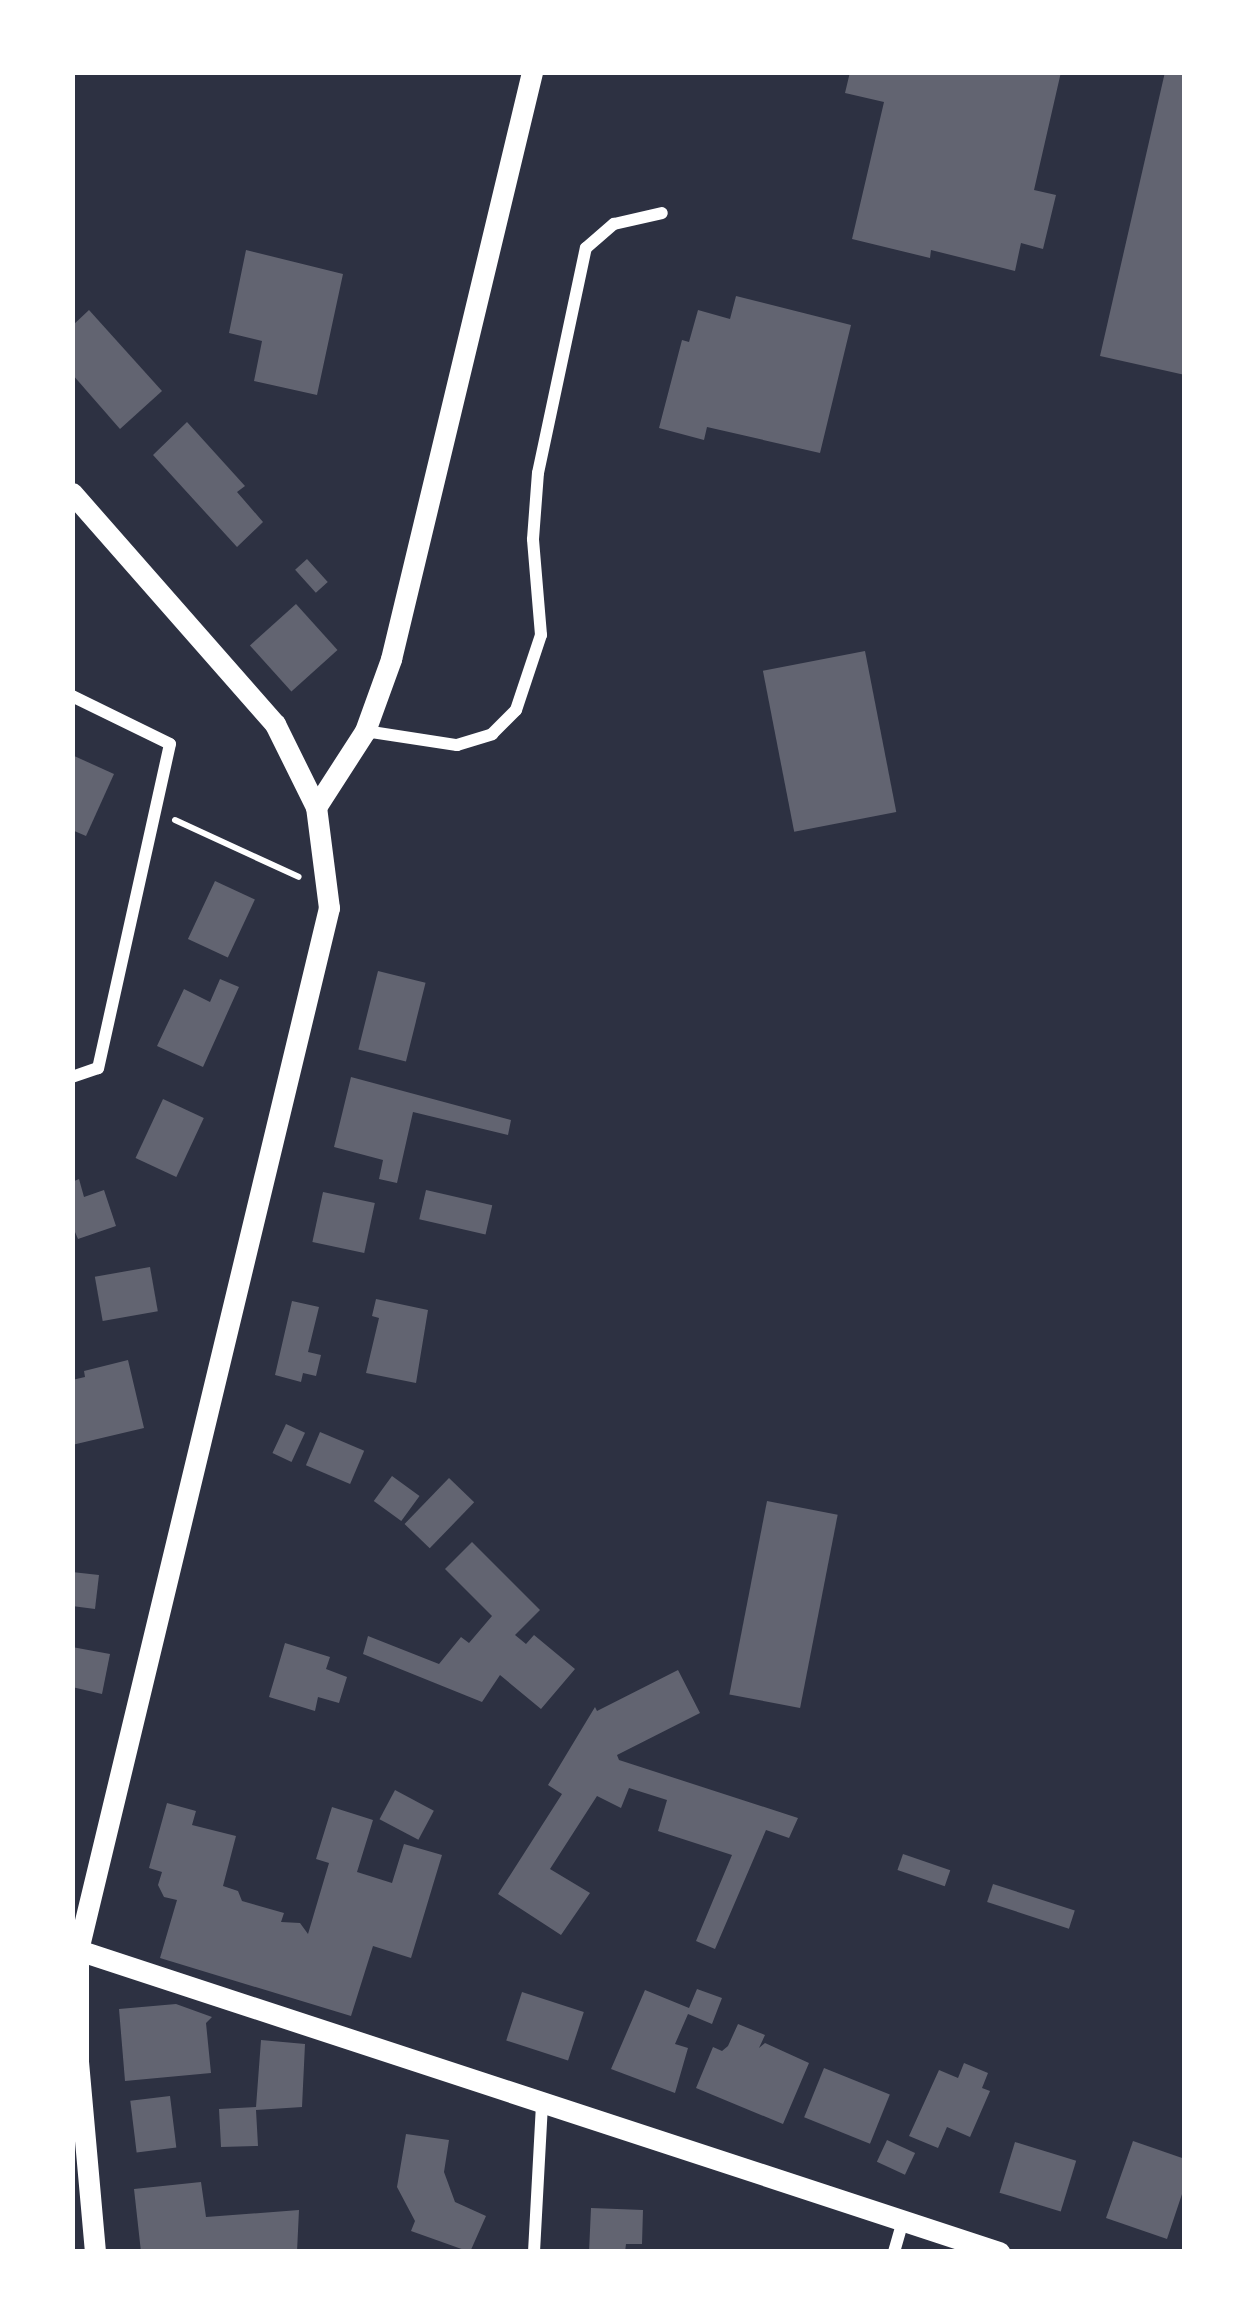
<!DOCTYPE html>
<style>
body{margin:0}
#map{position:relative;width:1257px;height:2324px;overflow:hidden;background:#2d3142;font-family:Inter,sans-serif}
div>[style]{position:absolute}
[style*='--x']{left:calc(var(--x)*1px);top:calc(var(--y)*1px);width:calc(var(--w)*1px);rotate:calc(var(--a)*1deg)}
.building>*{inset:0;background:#626471;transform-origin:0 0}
.path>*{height:6px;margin:-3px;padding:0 3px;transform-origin:3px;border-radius:3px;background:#fff}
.minor>*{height:12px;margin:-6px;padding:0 6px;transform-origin:6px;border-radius:6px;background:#fff}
.tertiary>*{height:21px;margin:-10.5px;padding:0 10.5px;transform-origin:10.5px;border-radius:10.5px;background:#fff}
span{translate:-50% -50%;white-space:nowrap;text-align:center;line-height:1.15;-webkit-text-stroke:12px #fff;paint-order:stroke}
.frame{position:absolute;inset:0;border:75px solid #fff;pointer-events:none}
</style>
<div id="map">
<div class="building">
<i style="clip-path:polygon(850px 72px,1061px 72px,1034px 190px,1056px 195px,1043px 249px,1021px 243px,1015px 271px,931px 250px,930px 258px,852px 239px,884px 102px,845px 93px)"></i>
<i style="clip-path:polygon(1165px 72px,1185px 72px,1185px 375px,1100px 356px)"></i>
<i style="clip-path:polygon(246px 250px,343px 274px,317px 395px,254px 381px,262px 341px,229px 333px)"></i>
<i style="clip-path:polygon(736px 296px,851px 325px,820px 453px,707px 427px,704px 440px,659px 428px,682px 340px,689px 342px,698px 310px,730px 319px)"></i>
<i style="clip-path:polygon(89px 310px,162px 391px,120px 429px,72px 374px,72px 326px)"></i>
<i style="clip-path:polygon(187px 422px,245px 486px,237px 492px,263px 522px,237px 547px,153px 455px)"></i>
<i style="left:307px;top:559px;width:31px;height:16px;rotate:48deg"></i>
<i style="left:296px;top:604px;width:62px;height:62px;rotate:48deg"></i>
<i style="left:865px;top:651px;width:164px;height:104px;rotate:79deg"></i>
<i style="clip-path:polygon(72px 755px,114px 774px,86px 836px,72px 830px)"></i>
<i style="left:215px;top:881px;width:44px;height:64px;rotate:25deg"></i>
<i style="left:378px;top:971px;width:49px;height:81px;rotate:14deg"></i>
<i style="clip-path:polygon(220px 979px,239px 987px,203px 1067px,157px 1046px,184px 989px,210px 1002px)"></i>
<i style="clip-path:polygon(351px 1077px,511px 1120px,508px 1135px,413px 1112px,397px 1183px,379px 1179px,383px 1160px,334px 1147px)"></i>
<i style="left:163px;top:1099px;width:45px;height:65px;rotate:25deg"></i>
<i style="clip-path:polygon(79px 1179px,84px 1197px,104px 1190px,116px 1226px,78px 1239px,72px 1225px,72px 1182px)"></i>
<i style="left:426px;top:1190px;width:68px;height:30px;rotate:13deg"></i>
<i style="left:323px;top:1192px;width:53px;height:51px;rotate:12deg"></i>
<i style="left:150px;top:1267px;width:45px;height:56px;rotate:80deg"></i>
<i style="clip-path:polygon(376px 1299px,428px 1310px,416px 1383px,366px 1373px,379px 1318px,372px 1316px)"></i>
<i style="clip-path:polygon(292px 1301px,319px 1307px,308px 1352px,321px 1355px,316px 1376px,303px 1373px,301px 1382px,275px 1375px)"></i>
<i style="clip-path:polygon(128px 1360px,144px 1428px,72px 1445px,72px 1380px,85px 1377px,84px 1371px)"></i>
<i style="left:286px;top:1424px;width:21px;height:32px;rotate:25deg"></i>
<i style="left:320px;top:1432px;width:48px;height:36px;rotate:23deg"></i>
<i style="left:392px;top:1476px;width:34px;height:31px;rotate:36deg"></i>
<i style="left:449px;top:1478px;width:35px;height:64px;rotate:44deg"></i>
<i style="left:767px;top:1501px;width:72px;height:197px;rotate:11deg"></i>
<i style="clip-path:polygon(472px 1542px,540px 1610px,515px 1635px,526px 1644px,534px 1635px,575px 1669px,541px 1709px,500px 1675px,482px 1702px,363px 1654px,368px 1636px,439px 1664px,461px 1637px,469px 1643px,492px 1616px,445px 1569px)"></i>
<i style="clip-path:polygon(72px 1572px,99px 1575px,95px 1609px,72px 1606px)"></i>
<i style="clip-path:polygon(285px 1643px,330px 1657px,326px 1669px,347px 1677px,339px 1703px,318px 1697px,315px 1711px,269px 1697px)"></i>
<i style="clip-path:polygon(72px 1647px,110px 1654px,102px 1694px,72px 1687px)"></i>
<i style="clip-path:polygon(678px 1670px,700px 1713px,617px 1755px,619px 1760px,798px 1818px,789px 1838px,766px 1830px,715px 1949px,696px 1941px,732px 1855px,658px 1831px,667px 1800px,629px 1788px,621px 1808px,597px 1796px,550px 1869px,590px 1893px,561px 1935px,498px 1894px,562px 1794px,548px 1785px,595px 1707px,597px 1711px)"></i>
<i style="left:395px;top:1790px;width:44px;height:33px;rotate:28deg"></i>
<i style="clip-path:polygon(167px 1803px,196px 1811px,192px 1825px,236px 1836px,223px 1886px,238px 1891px,242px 1901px,284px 1913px,281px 1922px,300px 1923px,308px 1934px,329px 1863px,316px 1859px,332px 1807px,373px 1820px,357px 1872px,392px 1883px,404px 1844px,442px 1855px,411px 1958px,373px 1946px,351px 2016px,160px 1958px,177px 1900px,164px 1897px,158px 1885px,162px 1872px,149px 1868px)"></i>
<i style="left:903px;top:1854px;width:50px;height:17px;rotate:19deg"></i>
<i style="left:993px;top:1884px;width:86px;height:19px;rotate:18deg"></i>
<i style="clip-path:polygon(697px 1989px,722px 1998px,712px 2024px,688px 2014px,675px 2044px,688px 2048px,675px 2093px,611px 2069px,645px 1990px,689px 2008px)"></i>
<i style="left:522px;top:1992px;width:65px;height:51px;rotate:18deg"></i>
<i style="clip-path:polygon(176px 2004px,212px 2017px,206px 2023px,211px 2073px,125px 2081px,119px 2009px)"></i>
<i style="clip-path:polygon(738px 2024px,765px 2035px,759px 2048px,765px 2043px,809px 2063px,783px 2124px,696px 2088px,713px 2047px,722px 2051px,728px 2046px)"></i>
<i style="clip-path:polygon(261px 2040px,305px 2044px,302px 2107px,256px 2110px,258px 2146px,221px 2147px,219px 2109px,256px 2107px)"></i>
<i style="clip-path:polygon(964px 2063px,988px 2073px,982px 2088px,990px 2091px,970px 2137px,947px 2127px,938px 2148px,909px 2136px,939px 2070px,958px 2078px)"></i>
<i style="left:824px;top:2068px;width:71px;height:53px;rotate:22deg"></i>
<i style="left:170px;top:2096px;width:52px;height:40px;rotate:83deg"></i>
<i style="clip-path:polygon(406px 2134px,449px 2140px,444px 2172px,455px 2202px,486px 2216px,470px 2252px,411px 2231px,415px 2221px,397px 2187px)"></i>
<i style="left:887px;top:2140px;width:31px;height:24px;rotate:25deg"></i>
<i style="clip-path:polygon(1133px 2141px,1185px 2159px,1185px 2185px,1167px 2239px,1106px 2218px)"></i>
<i style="left:1015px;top:2142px;width:64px;height:53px;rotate:17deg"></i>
<i style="clip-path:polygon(201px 2182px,206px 2217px,299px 2210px,297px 2252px,141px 2252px,134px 2189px)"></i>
<i style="clip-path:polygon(591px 2208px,643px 2210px,642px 2244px,626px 2244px,625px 2252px,589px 2252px)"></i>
</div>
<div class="path">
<i style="--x:175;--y:820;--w:136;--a:24.7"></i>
</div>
<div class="minor">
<i style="--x:72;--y:696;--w:109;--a:26.1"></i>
<i style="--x:170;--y:744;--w:332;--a:102.5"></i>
<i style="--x:98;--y:1068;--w:28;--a:161"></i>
<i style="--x:365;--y:731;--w:93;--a:8.7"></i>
<i style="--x:457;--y:745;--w:37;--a:-17"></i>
<i style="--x:492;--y:734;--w:34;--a:-45"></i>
<i style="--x:516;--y:710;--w:79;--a:-71.6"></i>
<i style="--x:541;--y:635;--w:96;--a:-94.8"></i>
<i style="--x:533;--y:539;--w:66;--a:-85.7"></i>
<i style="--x:538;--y:473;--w:230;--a:-78"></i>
<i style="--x:586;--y:248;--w:37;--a:-41"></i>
<i style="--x:614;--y:224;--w:49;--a:-12.9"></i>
<i style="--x:534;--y:2252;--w:150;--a:-86.9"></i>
<i style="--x:894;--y:2252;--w:33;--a:-74"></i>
</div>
<div class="tertiary">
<i style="--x:72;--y:493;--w:308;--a:48.7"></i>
<i style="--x:275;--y:724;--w:93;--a:63.7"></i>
<i style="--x:72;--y:1948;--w:976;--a:18.16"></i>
<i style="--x:95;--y:2252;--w:193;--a:-95.1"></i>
<i style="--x:78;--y:2060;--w:110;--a:-90"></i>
<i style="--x:78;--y:1950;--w:1072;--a:-76.46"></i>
<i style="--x:329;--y:908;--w:102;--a:-97.3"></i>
<i style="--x:316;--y:807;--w:90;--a:-57.2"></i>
<i style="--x:365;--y:731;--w:77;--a:-70.1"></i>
<i style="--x:391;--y:659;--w:604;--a:-76.49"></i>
</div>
<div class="frame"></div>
</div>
